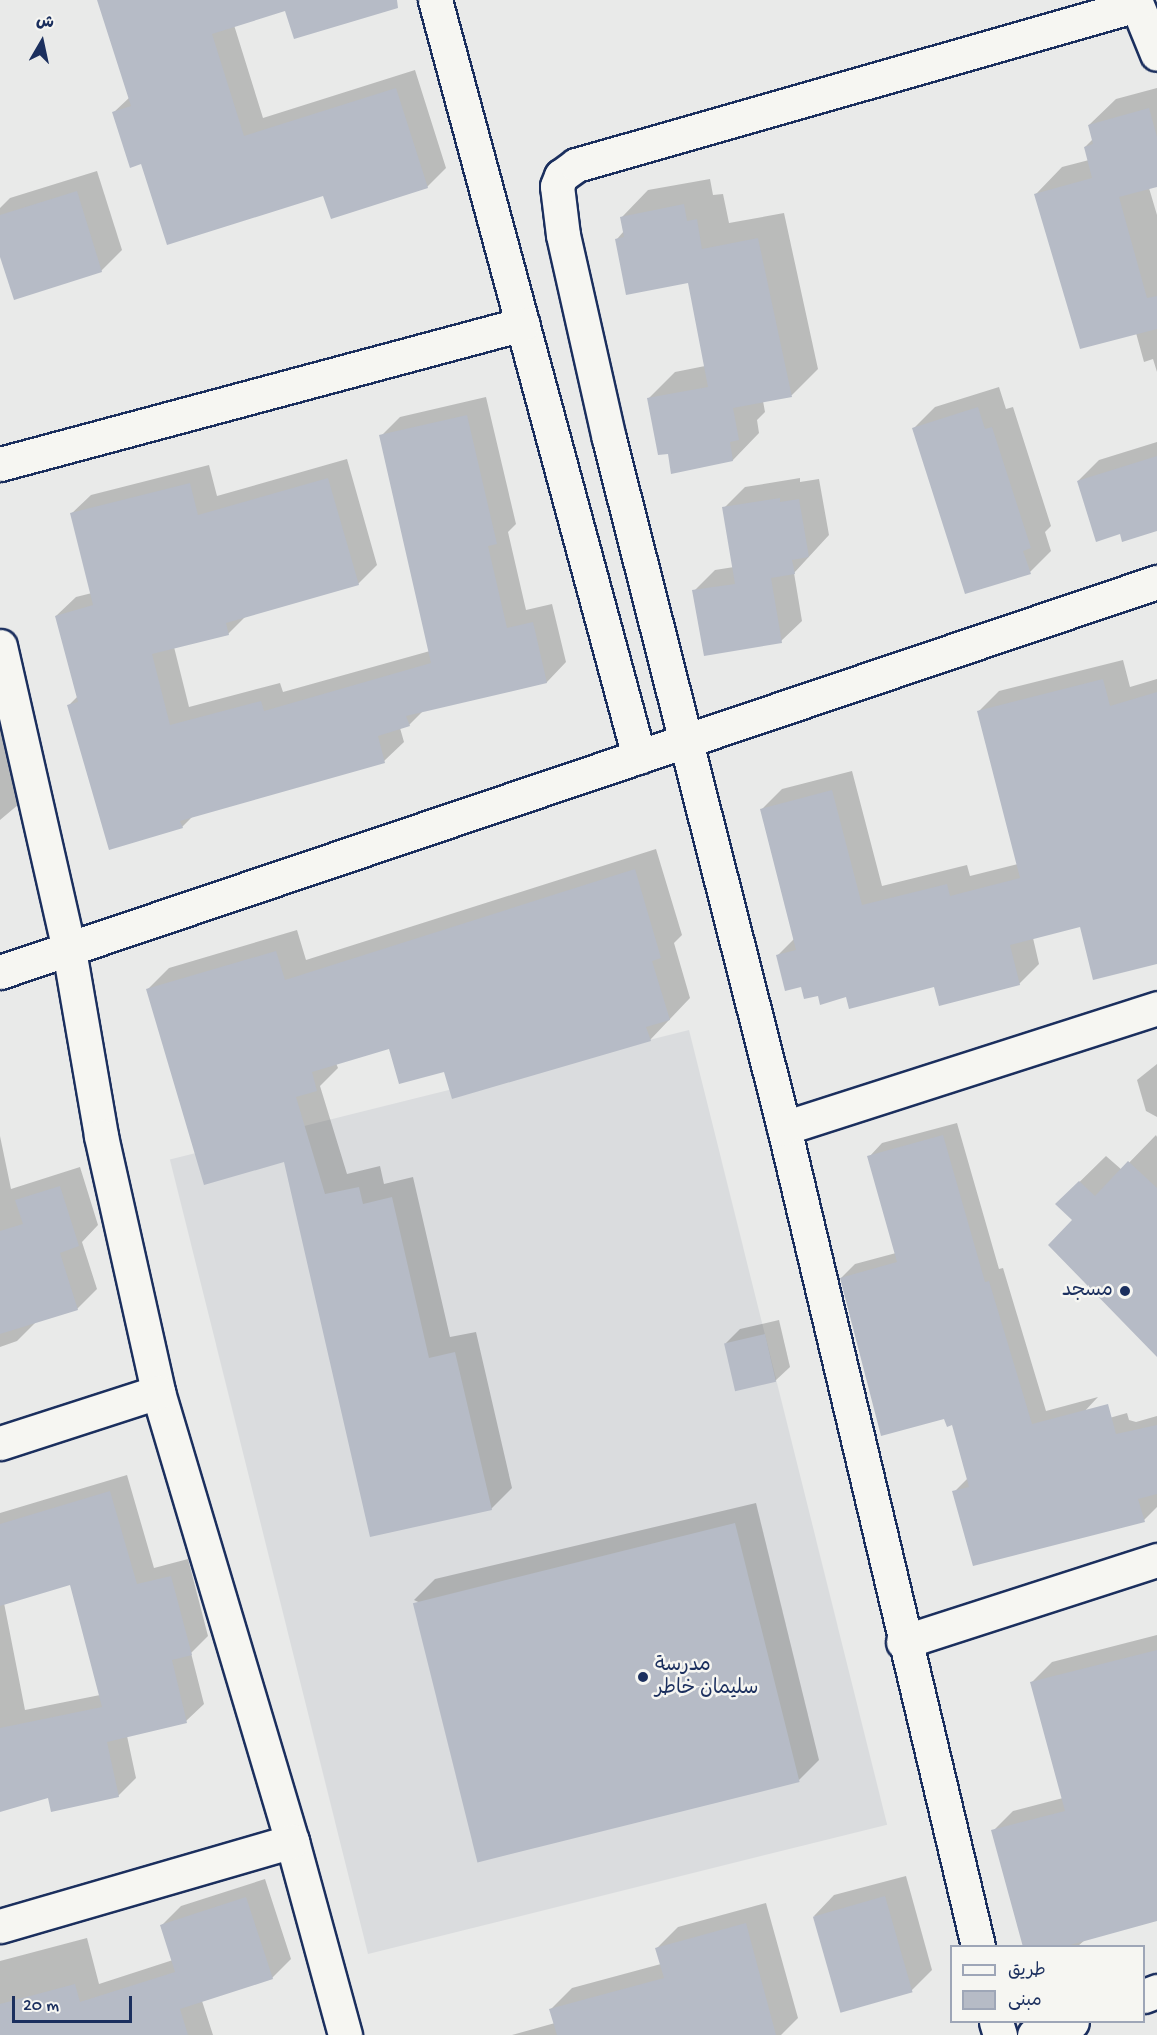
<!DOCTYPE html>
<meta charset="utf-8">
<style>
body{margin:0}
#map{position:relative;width:1157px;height:2035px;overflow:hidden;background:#e9eae9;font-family:"Gochi Hand","Playpen Sans Arabic",sans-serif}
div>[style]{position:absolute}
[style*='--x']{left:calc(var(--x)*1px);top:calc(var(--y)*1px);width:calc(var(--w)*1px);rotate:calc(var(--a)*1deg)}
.built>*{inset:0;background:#dadcde;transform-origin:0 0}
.shadow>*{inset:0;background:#0003}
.building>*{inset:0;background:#b6bbc6;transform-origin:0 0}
.roads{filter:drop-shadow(2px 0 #1b2f5e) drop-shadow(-2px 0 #1b2f5e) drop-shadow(0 2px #1b2f5e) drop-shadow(0 -2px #1b2f5e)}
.minor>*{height:33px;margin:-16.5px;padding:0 16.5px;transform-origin:16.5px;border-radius:16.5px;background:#f6f6f2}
.dots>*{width:16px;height:16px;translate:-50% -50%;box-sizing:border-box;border:3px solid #f6f6f2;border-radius:50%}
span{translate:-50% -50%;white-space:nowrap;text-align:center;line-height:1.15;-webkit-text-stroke:5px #f6f6f2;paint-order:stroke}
.poi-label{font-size:20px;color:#1b2f5e}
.right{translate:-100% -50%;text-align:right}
.left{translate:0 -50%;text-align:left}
.legend{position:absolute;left:950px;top:1945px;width:195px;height:78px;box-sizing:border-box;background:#f6f6f2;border:2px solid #9ea6b7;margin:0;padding:8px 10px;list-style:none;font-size:18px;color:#1b2f5e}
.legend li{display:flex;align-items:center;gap:12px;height:30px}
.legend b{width:30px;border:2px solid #9ea6b7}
.north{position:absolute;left:12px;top:12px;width:60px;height:60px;-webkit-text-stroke:4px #f6f6f2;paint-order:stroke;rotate:9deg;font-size:16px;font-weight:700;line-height:24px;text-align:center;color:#1b2f5e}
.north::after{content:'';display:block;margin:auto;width:21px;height:27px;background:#1b2f5e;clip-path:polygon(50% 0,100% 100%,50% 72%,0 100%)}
.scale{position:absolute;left:12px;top:1996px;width:120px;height:27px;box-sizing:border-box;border:3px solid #1b2f5e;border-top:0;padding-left:8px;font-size:18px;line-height:21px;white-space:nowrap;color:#1b2f5e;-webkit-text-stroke:4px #f6f6f2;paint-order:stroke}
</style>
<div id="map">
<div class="built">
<i style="left:689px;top:1030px;width:819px;height:535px;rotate:76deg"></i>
</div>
<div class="shadow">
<i style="clip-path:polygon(99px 0,380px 0,286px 9px,234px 25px,263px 118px,415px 70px,446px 168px,427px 187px,324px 194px,142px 162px,114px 112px,130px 97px)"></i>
<i style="clip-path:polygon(1157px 88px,1157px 186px,1149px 188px,1157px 215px,1157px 372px,1153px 359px,1144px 362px,1136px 333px,1036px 194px,1062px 167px,1089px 160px,1085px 147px,1093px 139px,1089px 125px,1116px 99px)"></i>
<i style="clip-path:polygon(97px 171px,122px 250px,101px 271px,0 252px,0 208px,10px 198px)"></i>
<i style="clip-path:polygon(710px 179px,713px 195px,723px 194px,729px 223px,784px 213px,818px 369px,792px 395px,763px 401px,765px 412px,757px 420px,759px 433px,733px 460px,669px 453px,649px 398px,675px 372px,705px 366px,689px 282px,617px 239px,624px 231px,622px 217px,648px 190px)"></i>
<i style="clip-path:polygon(999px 387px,1006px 409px,1013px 407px,1051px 526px,1045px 532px,1051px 551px,1030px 572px,914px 428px,935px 407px)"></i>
<i style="clip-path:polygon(486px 397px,516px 524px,508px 532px,526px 610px,552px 604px,566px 662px,547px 682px,424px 710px,409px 725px,400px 728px,404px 742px,384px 761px,194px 815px,182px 827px,69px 705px,78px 696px,56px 616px,76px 597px,92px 593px,71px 514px,91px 495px,209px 465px,217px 496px,347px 459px,377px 565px,358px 584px,247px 615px,228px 634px,174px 647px,189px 707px,280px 683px,283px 692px,430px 651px,381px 436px,400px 417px)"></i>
<i style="clip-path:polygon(1157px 442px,1157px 529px,1121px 532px,1078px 481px,1099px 460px)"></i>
<i style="clip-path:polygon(800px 478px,800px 482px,819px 479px,829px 535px,794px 573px,802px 621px,781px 641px,694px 591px,715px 570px,734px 567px,724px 508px,745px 487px)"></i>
<i style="clip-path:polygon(1123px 660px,1130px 687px,1157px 679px,1157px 962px,1081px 926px,1033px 938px,1039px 964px,1019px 984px,935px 985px,847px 996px,819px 994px,802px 985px,777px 956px,794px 939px,761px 810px,782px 789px,852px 771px,882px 886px,967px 865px,970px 876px,1018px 864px,979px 711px,999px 691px)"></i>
<i style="clip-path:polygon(0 710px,25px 799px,0 820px)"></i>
<i style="clip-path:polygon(656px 849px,682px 935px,674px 943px,690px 998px,650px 1040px,445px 1071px,390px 1047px,336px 1063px,338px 1068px,320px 1086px,347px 1174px,380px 1166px,384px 1184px,413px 1177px,450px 1337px,476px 1332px,512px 1488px,491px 1509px,285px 1160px,148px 989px,169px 968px,297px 930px,306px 960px)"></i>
<i style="clip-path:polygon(1157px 1064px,1157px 1117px,1146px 1111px,1137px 1080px)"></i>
<i style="clip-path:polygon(957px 1123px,999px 1269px,1003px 1268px,1046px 1411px,1098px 1397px,1067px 1430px,1127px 1413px,1129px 1420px,1136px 1422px,1157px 1416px,1157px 1507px,1144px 1520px,954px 1492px,968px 1478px,953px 1423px,841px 1278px,855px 1264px,896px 1253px,869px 1157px,882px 1143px)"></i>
<i style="clip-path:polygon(1156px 1135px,1157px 1137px,1157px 1336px,1074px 1220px,1057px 1204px,1106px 1156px,1122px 1170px)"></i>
<i style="clip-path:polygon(0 1136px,11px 1189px,80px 1167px,98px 1225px,82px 1242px,97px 1289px,77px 1309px,37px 1321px,17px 1341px,0 1347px)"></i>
<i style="clip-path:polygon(779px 1320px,790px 1367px,775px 1381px,726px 1343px,740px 1329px)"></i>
<i style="clip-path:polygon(evenodd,127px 1475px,154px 1568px,188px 1559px,208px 1636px,191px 1653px,204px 1704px,186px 1721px,127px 1736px,136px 1778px,118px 1796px,49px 1796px,0 1810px,0 1513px,127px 1475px,71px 1583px,100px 1695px,25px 1710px,4px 1603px,71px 1583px)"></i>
<i style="clip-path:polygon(756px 1503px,819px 1760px,798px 1781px,414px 1600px,435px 1579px)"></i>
<i style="clip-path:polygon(1157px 1635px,1157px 1919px,1086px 1939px,1078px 1946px,1024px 1946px,993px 1831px,1013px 1811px,1063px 1798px,1032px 1682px,1052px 1662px)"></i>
<i style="clip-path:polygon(906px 1876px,932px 1970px,911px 1991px,814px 1916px,834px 1895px)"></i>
<i style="clip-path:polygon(265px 1879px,291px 1959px,272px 1978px,202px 2001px,213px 2035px,0 2035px,0 1961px,87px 1938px,99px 1984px,173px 1960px,162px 1925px,181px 1906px)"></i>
<i style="clip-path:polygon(766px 1903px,798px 2018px,781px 2035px,512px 2035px,555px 2023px,551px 2009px,572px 1988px,661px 1964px,657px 1948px,678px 1927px)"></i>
</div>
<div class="building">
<i style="clip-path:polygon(97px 0,397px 0,398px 8px,294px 39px,285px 11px,212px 34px,244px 136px,396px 88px,428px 188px,331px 219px,323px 196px,167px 245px,141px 164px,130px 168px,112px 112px,131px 106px)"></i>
<i style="clip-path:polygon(1149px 108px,1157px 137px,1157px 187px,1119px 197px,1147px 298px,1157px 296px,1157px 329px,1080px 349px,1034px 194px,1092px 178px,1084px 147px,1093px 144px,1088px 125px)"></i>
<i style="clip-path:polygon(77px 191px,102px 272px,14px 300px,0 257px,0 215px)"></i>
<i style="clip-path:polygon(684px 204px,687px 221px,697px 219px,702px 249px,758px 238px,792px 397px,733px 408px,739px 440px,730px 442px,733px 461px,671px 474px,668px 454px,658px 455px,647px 398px,708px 387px,688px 283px,626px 295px,615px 239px,624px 237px,620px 217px)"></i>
<i style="clip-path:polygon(978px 407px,985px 429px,992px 427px,1031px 548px,1023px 551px,1031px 574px,965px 594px,912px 428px)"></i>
<i style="clip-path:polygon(467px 415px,497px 544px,488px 546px,507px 628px,533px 622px,547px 683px,406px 716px,410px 726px,378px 736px,385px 763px,180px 821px,183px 828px,109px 850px,67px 705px,78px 702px,55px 616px,93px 605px,70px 513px,190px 483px,198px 515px,328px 478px,359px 585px,226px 623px,229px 635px,152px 654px,170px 725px,261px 701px,264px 711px,431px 663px,379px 435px)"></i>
<i style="clip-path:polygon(1157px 456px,1157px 531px,1122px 542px,1120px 534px,1096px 542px,1077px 481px)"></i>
<i style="clip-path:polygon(780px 498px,780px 502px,799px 499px,809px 557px,792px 560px,795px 574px,771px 578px,782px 643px,704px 656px,692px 590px,735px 584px,722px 507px)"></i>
<i style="clip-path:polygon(1103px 679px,1110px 706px,1157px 692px,1157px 964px,1093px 980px,1080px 927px,1010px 945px,1020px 985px,939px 1006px,934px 987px,849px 1009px,846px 997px,820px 1005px,818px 996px,804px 999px,801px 987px,785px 991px,776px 955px,796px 950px,760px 809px,832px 790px,862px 905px,947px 884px,950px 896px,1020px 878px,977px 711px)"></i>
<i style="clip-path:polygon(635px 869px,661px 958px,652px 961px,670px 1020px,646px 1027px,651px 1041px,452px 1099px,444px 1072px,399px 1084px,389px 1049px,312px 1072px,317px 1091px,296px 1097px,325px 1194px,359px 1187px,363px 1204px,392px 1197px,429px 1358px,455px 1352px,492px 1510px,370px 1537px,284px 1162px,204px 1185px,146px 989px,276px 951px,285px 980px)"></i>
<i style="clip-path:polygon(943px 1135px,985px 1282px,989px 1281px,1032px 1424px,1108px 1404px,1116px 1434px,1157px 1425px,1157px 1494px,1138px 1499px,1145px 1522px,973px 1566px,952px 1491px,969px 1487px,952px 1425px,947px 1427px,944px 1419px,881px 1436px,840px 1278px,897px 1262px,867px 1156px)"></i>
<i style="clip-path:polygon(1128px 1161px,1157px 1188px,1157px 1357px,1048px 1245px,1072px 1220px,1055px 1204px,1079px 1181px,1095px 1196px)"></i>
<i style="clip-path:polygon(60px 1186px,79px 1246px,60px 1253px,78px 1310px,0 1334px,0 1231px,23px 1224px,15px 1200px)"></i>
<i style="left:765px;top:1334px;width:49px;height:42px;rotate:77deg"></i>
<i style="clip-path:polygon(110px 1491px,137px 1584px,171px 1576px,192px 1655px,172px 1660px,187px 1723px,107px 1742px,119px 1797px,51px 1812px,48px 1798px,0 1812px,0 1728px,102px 1707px,70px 1585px,0 1606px,0 1524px)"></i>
<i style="left:735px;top:1523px;width:267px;height:332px;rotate:76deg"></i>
<i style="clip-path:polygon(1157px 1650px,1157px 1921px,1063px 1947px,1023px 1947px,991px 1830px,1065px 1811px,1030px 1682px)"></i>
<i style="left:885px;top:1896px;width:100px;height:75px;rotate:74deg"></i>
<i style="clip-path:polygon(246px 1897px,273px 1979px,180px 2009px,188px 2035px,0 2035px,0 2004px,75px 1984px,80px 2002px,175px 1972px,160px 1925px)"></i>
<i style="clip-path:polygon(746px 1923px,776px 2035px,557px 2035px,549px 2009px,664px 1978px,655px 1948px)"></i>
</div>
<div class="roads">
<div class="minor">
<i style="--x:435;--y:0;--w:784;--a:74.92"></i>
<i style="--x:1135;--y:0;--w:58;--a:67.8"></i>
<i style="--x:0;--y:464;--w:541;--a:-14.99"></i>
<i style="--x:0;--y:646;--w:312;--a:77.2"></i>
<i style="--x:69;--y:950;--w:189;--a:80.2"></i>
<i style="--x:101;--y:1136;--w:262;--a:77.4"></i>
<i style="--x:158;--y:1392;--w:469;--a:73.4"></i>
<i style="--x:292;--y:1841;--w:201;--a:74.7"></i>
<i style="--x:0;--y:972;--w:1221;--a:-18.63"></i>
<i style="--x:784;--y:1128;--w:392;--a:-17.8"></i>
<i style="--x:0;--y:1443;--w:166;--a:-17.9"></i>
<i style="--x:903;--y:1642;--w:267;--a:-17.9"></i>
<i style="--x:0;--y:1926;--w:304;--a:-16.2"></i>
<i style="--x:978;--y:1946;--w:841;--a:-103.34"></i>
<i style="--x:784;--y:1128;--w:711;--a:-104.25"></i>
<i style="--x:609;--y:439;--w:209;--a:-102.7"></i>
<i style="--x:563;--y:235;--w:49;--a:-97"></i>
<i style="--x:557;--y:186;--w:11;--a:-68"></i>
<i style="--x:561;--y:176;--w:19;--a:-36"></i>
<i style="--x:576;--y:165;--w:583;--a:-15.92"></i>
<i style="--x:1144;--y:1996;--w:14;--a:-21"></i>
<i style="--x:996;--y:2022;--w:14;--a:73"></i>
<i style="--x:1034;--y:2035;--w:40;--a:-18.9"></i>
</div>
</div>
<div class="dots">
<i style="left:1125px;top:1291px;background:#1b2f5e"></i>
<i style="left:643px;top:1677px;background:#1b2f5e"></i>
</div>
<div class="poi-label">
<span class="right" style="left:1113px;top:1291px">مسجد</span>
<span class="left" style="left:655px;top:1678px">مدرسة<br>سليمان خاطر</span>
</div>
<ul class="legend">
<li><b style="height:8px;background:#f6f6f2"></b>طريق</li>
<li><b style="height:16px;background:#b6bbc6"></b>مبنى</li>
</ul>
<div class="north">ش</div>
<div class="scale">20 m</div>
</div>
